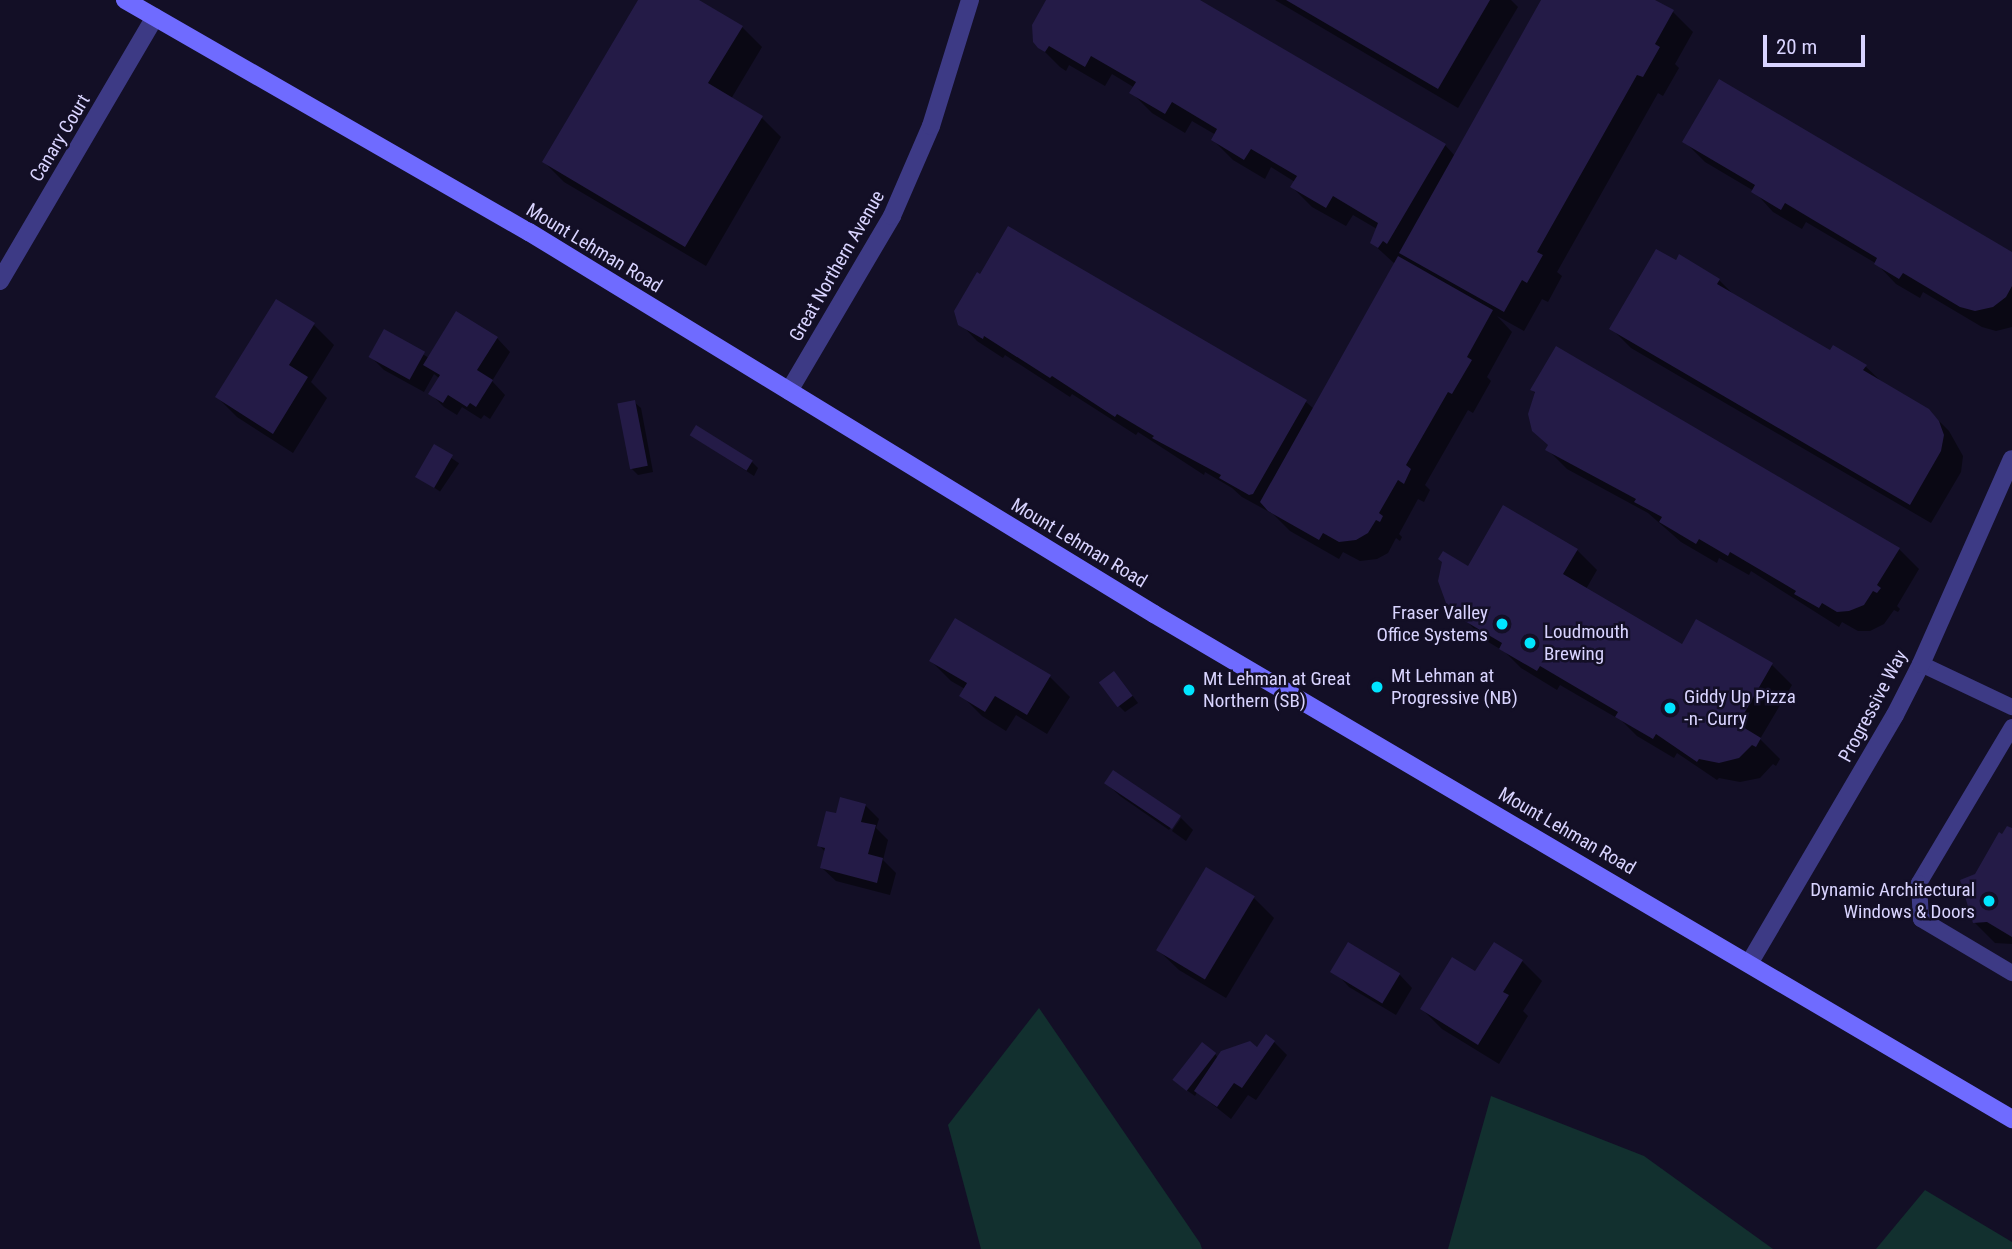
<!DOCTYPE html>
<style>
body{margin:0}
#map{position:relative;width:2012px;height:1249px;overflow:hidden;background:#130f26;font-family:"Roboto Condensed",sans-serif}
div>[style]{position:absolute}
[style*='--x']{left:calc(var(--x)*1px);top:calc(var(--y)*1px);width:calc(var(--w)*1px);rotate:calc(var(--a)*1deg)}
.green>*{inset:0;background:#12302f}
.shadow>*{inset:0;background:#0007;transform-origin:0 0}
.building>*{inset:0;background:#241b47;transform-origin:0 0}
.service>*{height:16px;margin:-8px;padding:0 8px;transform-origin:8px;border-radius:8px;background:#3d3a85}
.minor>*{height:18px;margin:-9px;padding:0 9px;transform-origin:9px;border-radius:9px;background:#3d3a85}
.secondary>*{height:18px;margin:-9px;padding:0 9px;transform-origin:9px;border-radius:9px;background:#6f6bff}
.dots>*{width:19px;height:19px;translate:-50% -50%;box-sizing:border-box;border:4px solid #130f26;border-radius:50%}
span{translate:-50% -50%;white-space:nowrap;text-align:center;line-height:1.15;-webkit-text-stroke:5px #130f26;paint-order:stroke}
.street-label{font-size:19px;color:#d9d4ff}
.poi-label{font-size:19px;color:#d9d4ff}
.right{translate:-100% -50%;text-align:right}
.left{translate:0 -50%;text-align:left}
.scale{position:absolute;left:1763px;top:35px;width:102px;height:32px;box-sizing:border-box;border:4px solid #d9d4ff;border-top:0;padding-left:9px;font-size:21px;line-height:24px;white-space:nowrap;color:#d9d4ff;-webkit-text-stroke:5px #130f26;paint-order:stroke}
</style>
<div id="map">
<div class="green">
<i style="clip-path:polygon(1039px 1008px,1200px 1243px,1202px 1249px,981px 1249px,948px 1125px)"></i>
<i style="clip-path:polygon(1491px 1096px,1644px 1156px,1773px 1249px,1448px 1249px)"></i>
<i style="clip-path:polygon(1925px 1190px,2012px 1242px,2012px 1249px,1876px 1249px)"></i>
</div>
<div class="shadow">
<i style="clip-path:polygon(640px 0,696px 0,742px 27px,762px 47px,731px 99px,761px 117px,781px 137px,706px 266px,564px 182px,544px 162px)"></i>
<i style="clip-path:polygon(1048px 0,1196px 0,1445px 145px,1455px 156px,1543px 0,1652px 0,1673px 12px,1693px 32px,1675px 64px,1679px 68px,1663px 96px,1658px 93px,1557px 272px,1562px 276px,1548px 302px,1542px 299px,1524px 331px,1497px 316px,1512px 332px,1487px 377px,1491px 381px,1473px 413px,1468px 410px,1425px 485px,1430px 490px,1424px 502px,1418px 499px,1399px 534px,1402px 537px,1400px 541px,1396px 538px,1388px 553px,1377px 559px,1360px 561px,1343px 552px,1339px 559px,1290px 531px,1273px 514px,1242px 497px,1232px 488px,1205px 472px,1204px 475px,1138px 432px,1136px 435px,1072px 394px,1070px 397px,1005px 355px,1003px 358px,977px 341px,957px 320px,1008px 229px,1306px 402px,1314px 409px,1395px 264px,1372px 243px,1377px 229px,1353px 215px,1346px 226px,1312px 207px,1292px 187px,1295px 182px,1271px 167px,1265px 179px,1233px 160px,1213px 140px,1216px 135px,1192px 121px,1185px 133px,1152px 113px,1132px 93px,1135px 88px,1112px 74px,1105px 86px,1069px 65px,1066px 71px,1060px 67px,1040px 47px)"></i>
<i style="clip-path:polygon(1275px 0,1511px 0,1518px 7px,1458px 108px)"></i>
<i style="clip-path:polygon(1685px 142px,2012px 254px,2012px 327px,1996px 331px,1982px 327px,1923px 292px,1920px 298px,1896px 284px,1877px 264px,1806px 222px,1802px 229px,1773px 212px,1754px 191px,1705px 162px)"></i>
<i style="clip-path:polygon(1679px 257px,1719px 280px,1737px 298px,1831px 353px,1865px 366px,1884px 384px,1928px 410px,1949px 431px,1963px 456px,1961px 472px,1931px 523px,1631px 348px,1611px 328px)"></i>
<i style="clip-path:polygon(277px 301px,314px 325px,334px 345px,311px 382px,327px 398px,293px 453px,237px 417px,217px 397px)"></i>
<i style="clip-path:polygon(385px 331px,429px 358px,497px 338px,510px 352px,492px 381px,505px 395px,490px 419px,484px 415px,481px 419px,462px 407px,457px 415px,444px 407px,431px 394px,440px 379px,434px 374px,424px 392px,384px 370px,371px 357px)"></i>
<i style="clip-path:polygon(1556px 349px,1899px 549px,1919px 569px,1897px 606px,1900px 609px,1898px 612px,1894px 610px,1884px 624px,1870px 631px,1858px 631px,1842px 622px,1839px 627px,1751px 571px,1749px 575px,1719px 558px,1717px 563px,1681px 542px,1648px 513px,1567px 469px,1547px 449px,1550px 446px,1536px 394px,1532px 390px)"></i>
<i style="clip-path:polygon(634px 402px,641px 408px,653px 472px,638px 475px,632px 469px)"></i>
<i style="clip-path:polygon(691px 435px,752px 462px,758px 468px,754px 476px)"></i>
<i style="left:435px;top:447px;width:29px;height:34px;rotate:34deg"></i>
<i style="clip-path:polygon(1577px 550px,1597px 570px,1586px 589px,1683px 646px,1697px 621px,1772px 665px,1792px 685px,1760px 739px,1780px 759px,1776px 766px,1773px 764px,1760px 778px,1740px 782px,1719px 778px,1717px 780px,1677px 753px,1674px 758px,1637px 736px,1622px 721px,1560px 685px,1557px 690px,1521px 668px,1505px 652px,1485px 640px,1448px 602px,1469px 568px)"></i>
<i style="clip-path:polygon(931px 661px,1050px 677px,1070px 697px,1047px 734px,1016px 715px,1006px 731px,982px 716px,962px 696px,965px 689px,951px 681px)"></i>
<i style="clip-path:polygon(1120px 679px,1138px 703px,1125px 712px,1119px 706px)"></i>
<i style="clip-path:polygon(1106px 783px,1178px 817px,1169px 830px,1120px 796px)"></i>
<i style="clip-path:polygon(866px 806px,879px 819px,876px 828px,888px 840px,883px 860px,896px 873px,890px 895px,836px 881px,822px 868px,826px 853px,819px 845px,837px 815px)"></i>
<i style="clip-path:polygon(1181px 818px,1193px 830px,1186px 841px,1172px 831px)"></i>
<i style="clip-path:polygon(2012px 829px,2012px 944px,1995px 943px,1974px 922px,1976px 875px,2003px 836px)"></i>
<i style="clip-path:polygon(1254px 898px,1274px 918px,1226px 998px,1179px 970px,1158px 950px)"></i>
<i style="clip-path:polygon(1522px 961px,1542px 981px,1523px 1011px,1528px 1016px,1499px 1064px,1442px 1029px,1422px 1009px,1476px 974px)"></i>
<i style="clip-path:polygon(1336px 973px,1399px 974px,1412px 988px,1396px 1015px,1349px 987px)"></i>
<i style="clip-path:polygon(1274px 1042px,1287px 1055px,1256px 1100px,1248px 1095px,1231px 1119px,1197px 1092px,1195px 1096px,1182px 1087px,1215px 1054px,1218px 1058px)"></i>
</div>
<div class="building">
<i style="clip-path:polygon(638px 0,699px 0,743px 26px,708px 83px,763px 116px,685px 247px,542px 162px)"></i>
<i style="clip-path:polygon(1046px 0,1200px 0,1446px 144px,1387px 244px,1383px 241px,1378px 248px,1370px 243px,1378px 223px,1333px 196px,1326px 208px,1290px 187px,1297px 176px,1251px 149px,1244px 160px,1211px 140px,1217px 129px,1172px 102px,1165px 114px,1129px 93px,1136px 82px,1091px 56px,1085px 67px,1049px 46px,1045px 52px,1038px 48px,1033px 42px,1032px 25px)"></i>
<i style="clip-path:polygon(1286px 0,1490px 0,1438px 89px)"></i>
<i style="clip-path:polygon(1541px 0,1655px 0,1674px 10px,1655px 44px,1660px 47px,1643px 77px,1637px 75px,1537px 252px,1543px 255px,1527px 283px,1522px 280px,1504px 312px,1399px 253px)"></i>
<i style="clip-path:polygon(1719px 79px,2012px 252px,2012px 286px,2006px 297px,1993px 307px,1975px 311px,1960px 307px,1903px 273px,1899px 279px,1874px 264px,1877px 258px,1785px 203px,1781px 210px,1751px 192px,1755px 185px,1682px 142px)"></i>
<i style="clip-path:polygon(1008px 226px,1307px 400px,1253px 494px,1249px 495px,1219px 478px,1221px 475px,1152px 438px,1154px 436px,1117px 414px,1115px 417px,1052px 376px,1050px 378px,984px 336px,983px 339px,958px 325px,954px 311px,977px 272px,980px 274px)"></i>
<i style="clip-path:polygon(1656px 249px,1676px 260px,1679px 254px,1720px 279px,1717px 284px,1830px 350px,1833px 345px,1867px 365px,1863px 370px,1929px 409px,1939px 421px,1944px 435px,1941px 451px,1910px 505px,1609px 329px)"></i>
<i style="clip-path:polygon(1398px 256px,1493px 310px,1467px 357px,1472px 360px,1452px 394px,1448px 392px,1406px 465px,1411px 469px,1404px 484px,1398px 480px,1379px 513px,1383px 516px,1380px 522px,1376px 520px,1368px 533px,1356px 540px,1339px 542px,1323px 533px,1319px 540px,1268px 511px,1260px 502px)"></i>
<i style="clip-path:polygon(276px 299px,315px 323px,289px 365px,308px 377px,273px 434px,215px 397px)"></i>
<i style="clip-path:polygon(456px 311px,498px 337px,477px 370px,493px 380px,476px 407px,470px 403px,467px 407px,448px 395px,443px 403px,428px 394px,440px 375px,423px 365px)"></i>
<i style="left:384px;top:329px;width:47px;height:32px;rotate:29deg"></i>
<i style="clip-path:polygon(1556px 346px,1900px 548px,1877px 585px,1881px 588px,1877px 593px,1873px 591px,1864px 605px,1849px 611px,1837px 612px,1822px 603px,1819px 608px,1794px 594px,1796px 591px,1730px 552px,1728px 556px,1699px 539px,1696px 544px,1659px 522px,1662px 517px,1634px 502px,1636px 499px,1545px 450px,1548px 445px,1532px 431px,1528px 414px,1535px 392px,1530px 390px)"></i>
<i style="left:635px;top:400px;width:67px;height:18px;rotate:79deg"></i>
<i style="left:696px;top:425px;width:67px;height:12px;rotate:32deg"></i>
<i style="left:434px;top:444px;width:22px;height:38px;rotate:30deg"></i>
<i style="clip-path:polygon(1503px 505px,1578px 549px,1563px 574px,1682px 644px,1696px 619px,1773px 663px,1738px 724px,1761px 738px,1756px 747px,1752px 745px,1739px 758px,1719px 763px,1699px 759px,1697px 762px,1656px 734px,1653px 739px,1615px 717px,1618px 712px,1540px 666px,1537px 671px,1499px 649px,1502px 643px,1463px 620px,1465px 617px,1446px 603px,1438px 581px,1442px 562px,1438px 559px,1443px 551px,1468px 566px)"></i>
<i style="clip-path:polygon(955px 618px,1051px 675px,1027px 715px,995px 696px,985px 712px,959px 696px,967px 683px,929px 661px)"></i>
<i style="left:1114px;top:671px;width:31px;height:19px;rotate:53deg"></i>
<i style="left:1113px;top:770px;width:82px;height:16px;rotate:34deg"></i>
<i style="clip-path:polygon(840px 797px,866px 804px,861px 822px,876px 825px,868px 854px,883px 858px,877px 883px,820px 868px,825px 848px,817px 846px,826px 811px,836px 813px)"></i>
<i style="clip-path:polygon(2007px 826px,2012px 828px,2012px 937px,1987px 922px,1973px 923px,1960px 880px,1975px 874px,1999px 832px,2002px 834px)"></i>
<i style="left:1206px;top:867px;width:57px;height:97px;rotate:31deg"></i>
<i style="left:1348px;top:942px;width:61px;height:35px;rotate:31deg"></i>
<i style="clip-path:polygon(1494px 942px,1523px 960px,1503px 992px,1509px 995px,1478px 1045px,1420px 1009px,1452px 957px,1475px 971px)"></i>
<i style="clip-path:polygon(1266px 1034px,1275px 1041px,1242px 1088px,1234px 1083px,1217px 1107px,1194px 1091px,1221px 1051px,1250px 1041px,1257px 1047px)"></i>
<i style="left:1202px;top:1042px;width:18px;height:48px;rotate:38deg"></i>
</div>
<div class="service">
<i style="--x:1921;--y:664;--w:101;--a:25.3"></i>
<i style="--x:2012;--y:727;--w:182;--a:120.8"></i>
<i style="--x:1919;--y:883;--w:36;--a:87"></i>
<i style="--x:1921;--y:919;--w:106;--a:30.7"></i>
</div>
<div class="minor">
<i style="--x:0;--y:281;--w:306;--a:-59.6"></i>
<i style="--x:789;--y:391;--w:203;--a:-59.5"></i>
<i style="--x:892;--y:216;--w:98;--a:-66.6"></i>
<i style="--x:931;--y:126;--w:132;--a:-72.8"></i>
<i style="--x:1750;--y:962;--w:286;--a:-59.6"></i>
<i style="--x:1895;--y:715;--w:57;--a:-63"></i>
<i style="--x:1921;--y:664;--w:224;--a:-66.1"></i>
</div>
<div class="secondary">
<i style="--x:125;--y:0;--w:466;--a:29.9"></i>
<i style="--x:529;--y:232;--w:732;--a:31.43"></i>
<i style="--x:1154;--y:614;--w:996;--a:30.48"></i>
</div>
<div class="dots">
<i style="left:1502px;top:624px;background:#00e5ff"></i>
<i style="left:1530px;top:643px;background:#00e5ff"></i>
<i style="left:1377px;top:687px;background:#00e5ff"></i>
<i style="left:1189px;top:690px;background:#00e5ff"></i>
<i style="left:1670px;top:708px;background:#00e5ff"></i>
<i style="left:1989px;top:901px;background:#00e5ff"></i>
</div>
<div class="street-label">
<span style="left:60px;top:138px;rotate:-59deg">Canary Court</span>
<span style="left:594px;top:248px;rotate:31deg">Mount Lehman Road</span>
<span style="left:837px;top:266px;rotate:-60deg">Great Northern Avenue</span>
<span style="left:1079px;top:543px;rotate:31deg">Mount Lehman Road</span>
<span style="left:1873px;top:706px;rotate:-62deg">Progressive Way</span>
<span style="left:1567px;top:831px;rotate:30deg">Mount Lehman Road</span>
</div>
<div class="poi-label">
<span class="right" style="left:1488px;top:624px">Fraser Valley<br>Office Systems</span>
<span class="left" style="left:1544px;top:643px">Loudmouth<br>Brewing</span>
<span class="left" style="left:1391px;top:687px">Mt Lehman at<br>Progressive (NB)</span>
<span class="left" style="left:1203px;top:690px">Mt Lehman at Great<br>Northern (SB)</span>
<span class="left" style="left:1684px;top:708px">Giddy Up Pizza<br>-n- Curry</span>
<span class="right" style="left:1975px;top:901px">Dynamic Architectural<br>Windows &amp; Doors</span>
</div>
<div class="scale">20 m</div>
</div>
